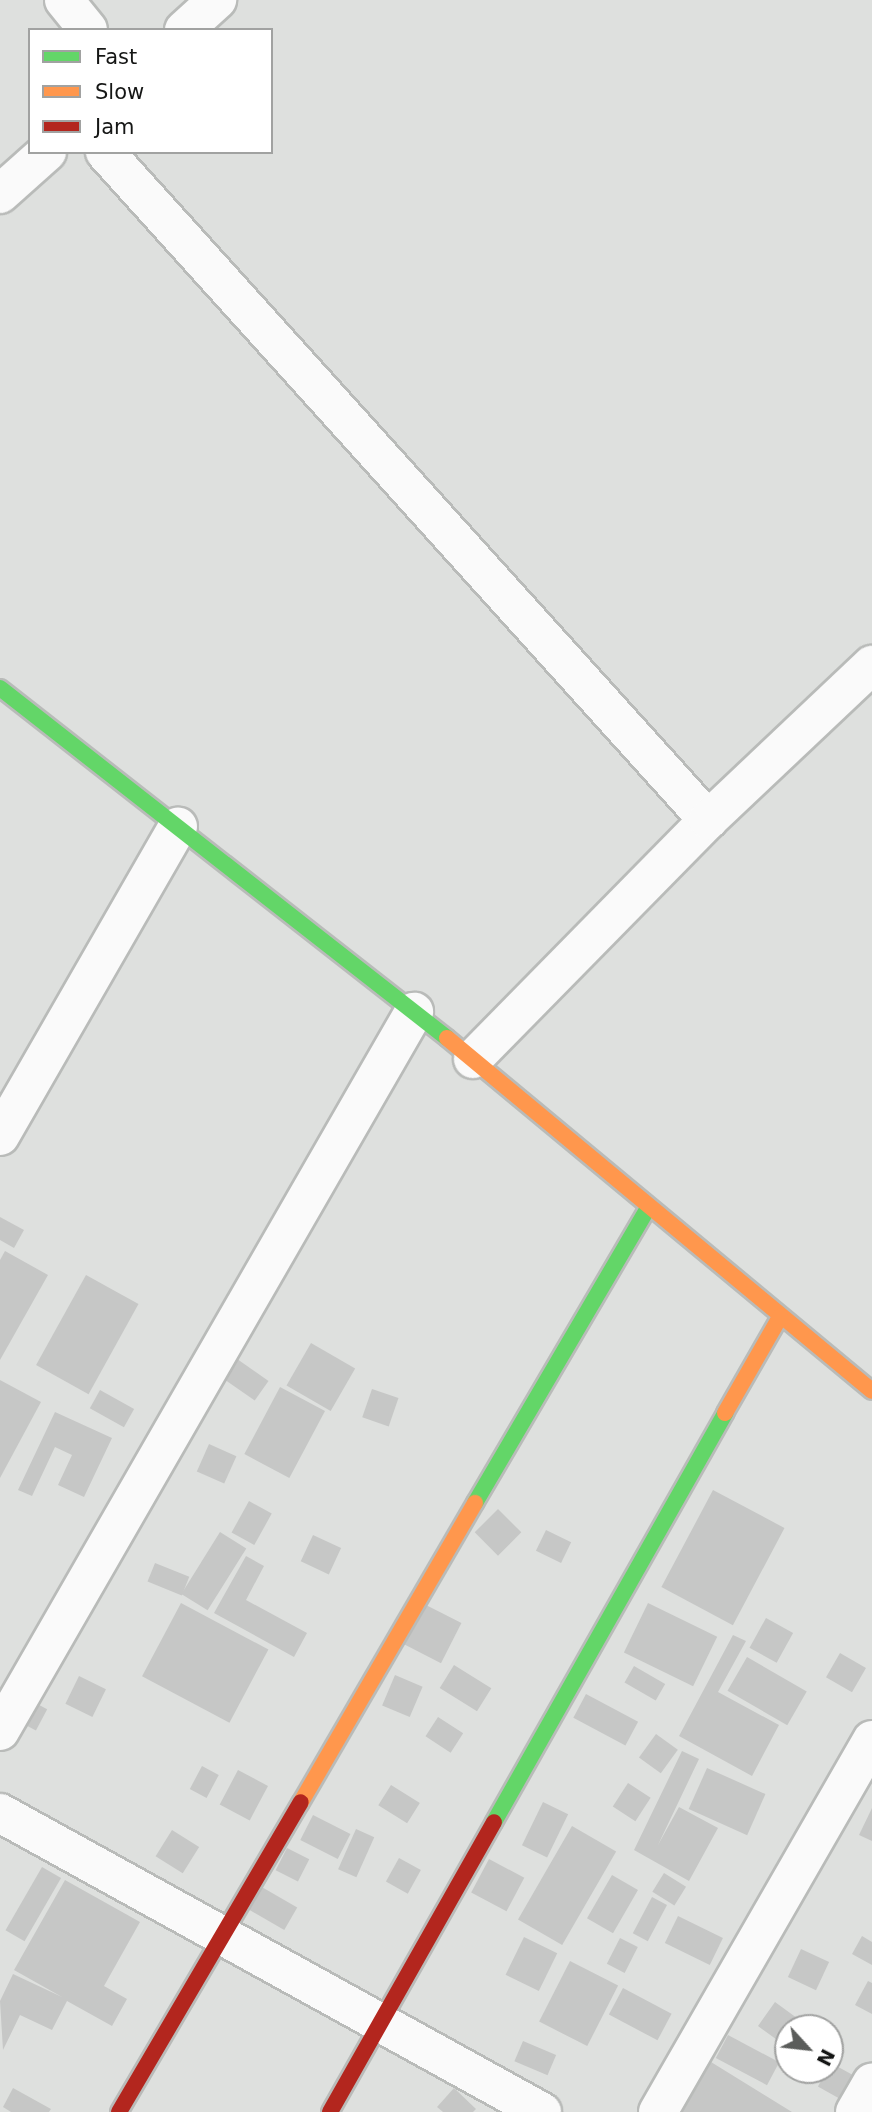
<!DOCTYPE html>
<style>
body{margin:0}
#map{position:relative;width:872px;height:2112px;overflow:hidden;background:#dee0de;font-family:"DejaVu Sans",sans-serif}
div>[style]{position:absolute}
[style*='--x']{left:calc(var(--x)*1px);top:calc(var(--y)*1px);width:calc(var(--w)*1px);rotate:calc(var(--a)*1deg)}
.building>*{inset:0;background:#c6c7c6;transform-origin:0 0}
.roads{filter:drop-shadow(2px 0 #b9bbb9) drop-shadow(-2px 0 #b9bbb9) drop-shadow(0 2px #b9bbb9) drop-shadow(0 -2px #b9bbb9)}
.street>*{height:38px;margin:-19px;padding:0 19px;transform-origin:19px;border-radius:19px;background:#fafafa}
.fast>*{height:16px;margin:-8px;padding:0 8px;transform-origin:8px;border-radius:8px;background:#63d668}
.slow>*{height:16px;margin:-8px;padding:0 8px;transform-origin:8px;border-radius:8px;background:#ff974d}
.jam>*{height:16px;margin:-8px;padding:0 8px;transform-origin:8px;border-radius:8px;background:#b3261e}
span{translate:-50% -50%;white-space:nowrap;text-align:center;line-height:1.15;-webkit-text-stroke:7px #fff;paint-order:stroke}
.legend{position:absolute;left:28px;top:28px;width:245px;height:126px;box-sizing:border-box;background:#fff;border:2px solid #a1a2a1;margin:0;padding:9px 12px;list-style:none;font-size:21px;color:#151615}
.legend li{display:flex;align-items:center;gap:14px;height:35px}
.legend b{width:35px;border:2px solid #a1a2a1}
.north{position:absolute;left:774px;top:2014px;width:70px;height:70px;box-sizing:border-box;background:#fff;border:2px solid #a1a2a1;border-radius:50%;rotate:117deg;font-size:19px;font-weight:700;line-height:28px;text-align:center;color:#151615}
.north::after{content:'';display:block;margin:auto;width:24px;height:32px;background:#5b5d5b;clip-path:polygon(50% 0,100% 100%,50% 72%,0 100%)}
</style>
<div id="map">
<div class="building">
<i style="clip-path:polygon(0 1217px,24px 1230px,14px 1248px,0 1240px)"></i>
<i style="clip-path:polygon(5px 1251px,48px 1275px,0 1360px,0 1260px)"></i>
<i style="left:86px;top:1275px;width:60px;height:103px;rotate:29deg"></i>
<i style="left:311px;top:1343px;width:51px;height:49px;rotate:30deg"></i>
<i style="left:230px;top:1354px;width:47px;height:24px;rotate:35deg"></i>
<i style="clip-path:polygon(0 1380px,41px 1402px,0 1478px)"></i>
<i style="left:280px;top:1387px;width:51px;height:76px;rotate:28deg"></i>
<i style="left:372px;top:1389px;width:28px;height:30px;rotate:19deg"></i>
<i style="left:100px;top:1390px;width:39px;height:21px;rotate:29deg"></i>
<i style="clip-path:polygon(55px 1412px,112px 1438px,84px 1497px,58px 1485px,72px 1455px,55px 1447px,32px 1496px,18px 1490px)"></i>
<i style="left:209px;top:1444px;width:30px;height:30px;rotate:24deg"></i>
<i style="left:713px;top:1490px;width:81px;height:110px;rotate:28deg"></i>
<i style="left:249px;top:1501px;width:26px;height:36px;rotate:29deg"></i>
<i style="left:498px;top:1509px;width:33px;height:33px;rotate:45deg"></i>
<i style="left:546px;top:1530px;width:28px;height:23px;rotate:26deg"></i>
<i style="left:220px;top:1532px;width:31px;height:73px;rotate:32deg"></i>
<i style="left:313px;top:1535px;width:31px;height:29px;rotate:25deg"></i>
<i style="clip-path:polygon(246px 1556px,264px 1566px,246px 1600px,307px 1633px,294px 1657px,214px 1613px)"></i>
<i style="left:155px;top:1563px;width:37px;height:20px;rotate:22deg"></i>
<i style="left:181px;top:1603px;width:99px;height:83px;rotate:28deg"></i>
<i style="left:648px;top:1603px;width:77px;height:55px;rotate:26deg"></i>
<i style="left:424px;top:1604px;width:42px;height:45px;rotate:27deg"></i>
<i style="left:766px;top:1618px;width:31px;height:34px;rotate:29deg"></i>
<i style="clip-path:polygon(733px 1635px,746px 1641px,718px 1692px,779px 1725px,752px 1776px,679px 1736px)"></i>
<i style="left:840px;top:1653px;width:30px;height:28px;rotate:30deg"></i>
<i style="left:747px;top:1657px;width:69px;height:39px;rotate:30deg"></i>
<i style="left:454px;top:1665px;width:44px;height:27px;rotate:32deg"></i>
<i style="left:634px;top:1666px;width:36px;height:19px;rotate:30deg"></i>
<i style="left:395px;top:1675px;width:30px;height:33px;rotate:23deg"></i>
<i style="left:79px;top:1676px;width:30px;height:31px;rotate:26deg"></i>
<i style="left:586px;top:1694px;width:59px;height:27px;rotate:28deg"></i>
<i style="left:26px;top:1698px;width:24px;height:24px;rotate:28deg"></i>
<i style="left:438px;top:1717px;width:30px;height:23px;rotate:33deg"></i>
<i style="left:656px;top:1734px;width:27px;height:29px;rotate:36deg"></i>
<i style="clip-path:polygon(682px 1751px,699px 1759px,658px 1845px,679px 1807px,718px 1828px,689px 1881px,634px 1850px)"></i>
<i style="left:202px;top:1766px;width:19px;height:26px;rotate:28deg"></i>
<i style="left:707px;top:1768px;width:64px;height:45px;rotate:24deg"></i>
<i style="left:238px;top:1770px;width:34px;height:39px;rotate:28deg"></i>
<i style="left:628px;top:1783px;width:27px;height:28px;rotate:33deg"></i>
<i style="left:391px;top:1785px;width:34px;height:24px;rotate:32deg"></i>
<i style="left:543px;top:1802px;width:28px;height:48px;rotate:26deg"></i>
<i style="clip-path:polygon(872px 1808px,872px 1841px,859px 1835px)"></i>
<i style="left:313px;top:1815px;width:42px;height:28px;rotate:27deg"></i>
<i style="left:572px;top:1826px;width:51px;height:108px;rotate:30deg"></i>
<i style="left:356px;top:1829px;width:20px;height:44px;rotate:24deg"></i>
<i style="left:172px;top:1830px;width:32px;height:31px;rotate:32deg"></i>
<i style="left:287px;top:1848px;width:25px;height:25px;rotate:27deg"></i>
<i style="left:399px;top:1858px;width:25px;height:27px;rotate:29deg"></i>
<i style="left:489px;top:1859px;width:40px;height:38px;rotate:28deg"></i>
<i style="left:42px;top:1867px;width:22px;height:73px;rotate:30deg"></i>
<i style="left:664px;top:1873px;width:26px;height:22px;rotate:32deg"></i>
<i style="left:612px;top:1875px;width:30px;height:50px;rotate:30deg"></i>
<i style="clip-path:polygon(65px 1880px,140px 1922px,104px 1986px,127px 1999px,112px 2026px,67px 2001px,52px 2030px,20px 2015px,3px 2050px,0 2001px,13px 1974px,62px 1997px,14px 1970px)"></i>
<i style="left:260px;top:1886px;width:43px;height:26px;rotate:30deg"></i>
<i style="left:652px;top:1897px;width:17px;height:41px;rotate:28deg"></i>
<i style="left:678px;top:1916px;width:50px;height:30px;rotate:26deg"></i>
<i style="clip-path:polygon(862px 1936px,872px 1942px,872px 1965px,852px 1954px)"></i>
<i style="left:524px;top:1937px;width:37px;height:42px;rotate:26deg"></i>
<i style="left:620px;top:1938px;width:20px;height:29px;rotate:27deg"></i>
<i style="left:801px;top:1949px;width:31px;height:31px;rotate:25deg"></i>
<i style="left:570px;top:1961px;width:54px;height:68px;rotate:27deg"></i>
<i style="clip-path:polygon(868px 1981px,872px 1983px,872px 2014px,855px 2005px)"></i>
<i style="left:623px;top:1988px;width:55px;height:30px;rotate:28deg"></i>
<i style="clip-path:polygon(775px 2002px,801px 2021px,796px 2028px,788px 2028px,784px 2045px,758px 2026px)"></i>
<i style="left:728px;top:2035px;width:58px;height:26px;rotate:28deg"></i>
<i style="left:523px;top:2041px;width:36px;height:22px;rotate:23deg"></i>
<i style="clip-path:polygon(711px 2062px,792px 2112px,673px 2112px,684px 2095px,689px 2098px)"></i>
<i style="left:831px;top:2063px;width:26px;height:27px;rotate:29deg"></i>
<i style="clip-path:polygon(13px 2088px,51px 2109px,49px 2112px,11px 2112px,3px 2107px)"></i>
<i style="clip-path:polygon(454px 2088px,476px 2109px,473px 2112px,443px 2112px,437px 2107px)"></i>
</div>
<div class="roads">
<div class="street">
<i style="--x:64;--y:0;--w:38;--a:51"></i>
<i style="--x:184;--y:30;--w:45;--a:-42.3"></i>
<i style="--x:105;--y:152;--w:900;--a:47.93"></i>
<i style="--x:0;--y:194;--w:63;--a:-41.8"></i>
<i style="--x:473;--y:1059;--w:335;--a:-45.5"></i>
<i style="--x:708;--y:820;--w:226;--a:-43.4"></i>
<i style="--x:0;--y:1136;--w:357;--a:-60.1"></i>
<i style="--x:0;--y:1731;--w:830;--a:-60.07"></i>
<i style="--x:0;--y:1813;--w:619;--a:28.88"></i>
<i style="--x:658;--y:2112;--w:429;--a:-60.1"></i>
<i style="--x:855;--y:2112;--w:34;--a:-60"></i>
</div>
<div class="fast">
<i style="--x:0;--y:688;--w:568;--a:38.06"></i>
<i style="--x:475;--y:1503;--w:343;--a:-59.6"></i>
<i style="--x:494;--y:1822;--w:470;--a:-60.5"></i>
</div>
<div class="slow">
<i style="--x:447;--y:1038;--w:552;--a:39.71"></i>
<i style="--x:725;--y:1413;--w:111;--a:-60.2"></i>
<i style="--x:301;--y:1802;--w:346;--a:-59.8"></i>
</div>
<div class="jam">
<i style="--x:119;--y:2112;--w:359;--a:-59.6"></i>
<i style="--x:330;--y:2112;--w:333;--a:-60.5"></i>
</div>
</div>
<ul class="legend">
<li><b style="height:9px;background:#63d668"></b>Fast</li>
<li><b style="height:9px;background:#ff974d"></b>Slow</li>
<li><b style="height:9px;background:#b3261e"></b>Jam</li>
</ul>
<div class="north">N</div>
</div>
